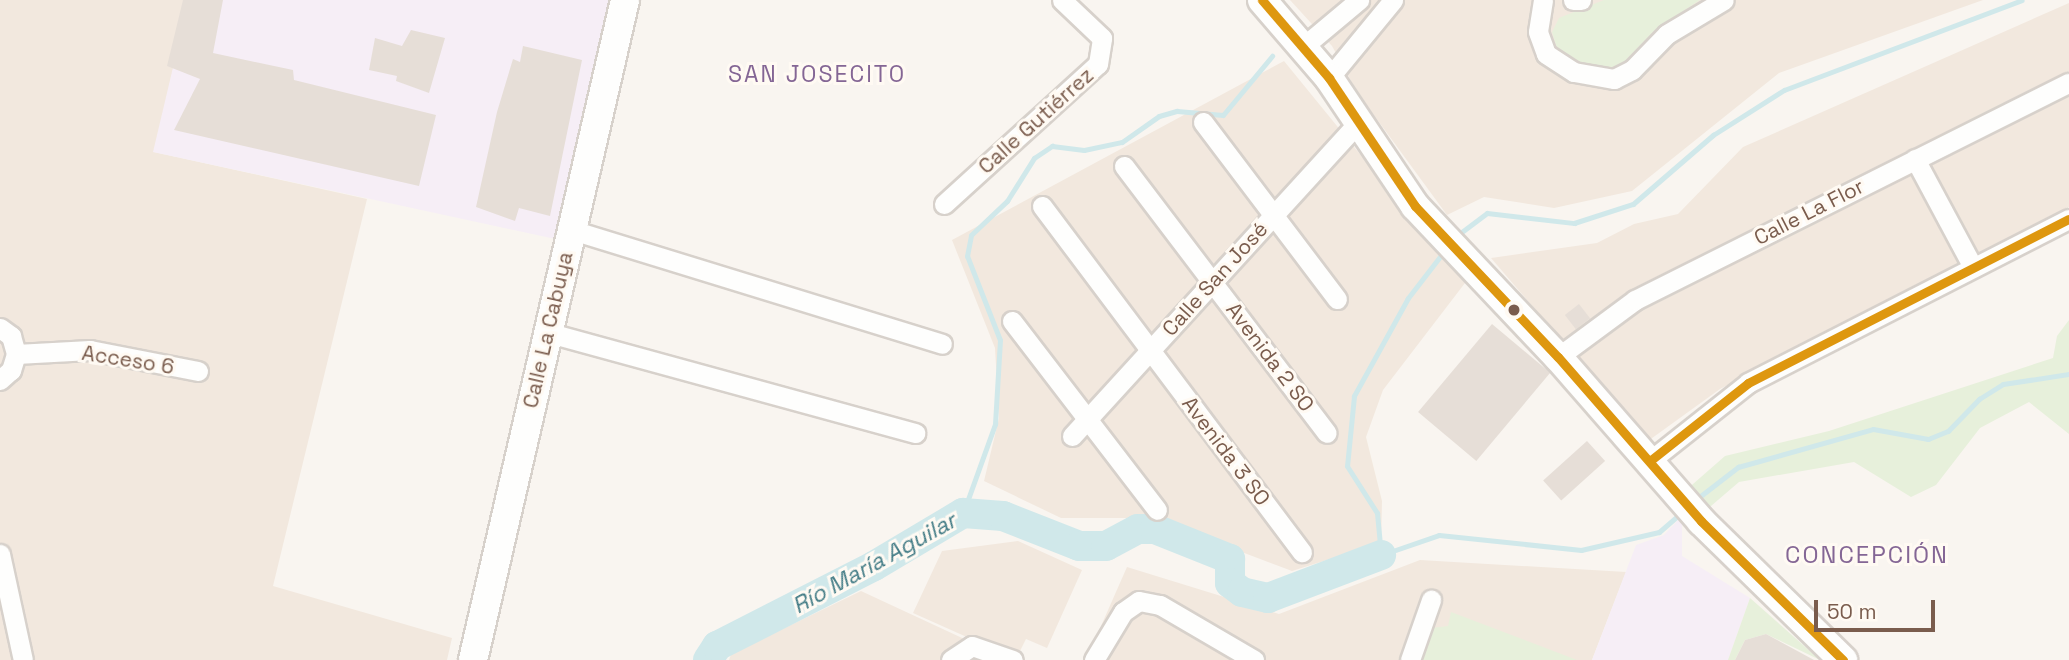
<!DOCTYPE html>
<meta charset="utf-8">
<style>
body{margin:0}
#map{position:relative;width:2069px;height:660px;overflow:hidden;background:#f9f5f0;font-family:"Space Grotesk",sans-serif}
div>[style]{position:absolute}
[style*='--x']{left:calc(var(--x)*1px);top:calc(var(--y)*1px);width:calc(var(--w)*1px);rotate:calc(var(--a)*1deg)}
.residential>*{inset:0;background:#f2e8de}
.education>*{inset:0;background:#f6eef6}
.green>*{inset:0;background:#e7f0db}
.stream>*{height:5px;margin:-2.5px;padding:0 2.5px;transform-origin:2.5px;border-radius:2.5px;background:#d0e8ea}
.river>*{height:30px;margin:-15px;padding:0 15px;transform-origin:15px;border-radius:15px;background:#d0e8ea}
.building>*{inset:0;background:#e6ded7;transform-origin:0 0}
.roads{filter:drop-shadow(2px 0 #d7d1cb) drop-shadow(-2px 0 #d7d1cb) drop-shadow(0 2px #d7d1cb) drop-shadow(0 -2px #d7d1cb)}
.street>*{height:19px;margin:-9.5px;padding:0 9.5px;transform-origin:9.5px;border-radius:9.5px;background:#fefefd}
.secondary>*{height:28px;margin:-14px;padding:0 14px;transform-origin:14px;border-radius:14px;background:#fefefd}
.bus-1>*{height:9px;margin:-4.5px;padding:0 4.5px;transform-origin:4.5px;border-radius:4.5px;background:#de970f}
.dots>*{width:19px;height:19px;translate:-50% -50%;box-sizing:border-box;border:4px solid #fffaf3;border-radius:50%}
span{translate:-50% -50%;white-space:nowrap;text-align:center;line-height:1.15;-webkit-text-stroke:6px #fffaf3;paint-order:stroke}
.street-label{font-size:21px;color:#7a5c4d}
.neighbourhood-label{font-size:23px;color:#846695;letter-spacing:2px}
.water-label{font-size:23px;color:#437c86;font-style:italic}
.quarter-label{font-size:24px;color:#846695;letter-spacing:2px}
.scale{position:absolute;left:1814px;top:600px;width:121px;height:32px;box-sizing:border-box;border:4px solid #7a5c4d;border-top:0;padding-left:9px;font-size:21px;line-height:24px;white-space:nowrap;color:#7a5c4d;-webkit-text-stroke:5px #fffaf3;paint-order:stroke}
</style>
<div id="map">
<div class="residential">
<i style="clip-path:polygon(0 0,189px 0,154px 152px,367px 199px,273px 586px,452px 638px,447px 660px,0 660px)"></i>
<i style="clip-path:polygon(1290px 0,1983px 0,1779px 73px,1632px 191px,1554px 208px,1484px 197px,1447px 215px,1357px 92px,1332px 46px)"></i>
<i style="clip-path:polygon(2069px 3px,2069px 207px,1720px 389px,1648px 441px,1491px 258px,1597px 243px,1634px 224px,1678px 214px,1743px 147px)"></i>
<i style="clip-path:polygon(1284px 61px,1465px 283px,1383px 390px,1366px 437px,1382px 501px,1381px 543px,1292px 571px,1152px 518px,1061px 518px,984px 481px,999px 418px,995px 348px,952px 240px)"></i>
<i style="clip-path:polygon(1018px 541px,1082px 570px,1047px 648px,1026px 639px,1016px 659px,913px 613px,942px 551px)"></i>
<i style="clip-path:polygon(1420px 560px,1626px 572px,1592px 660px,1086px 660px,1127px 567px,1279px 614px)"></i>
<i style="clip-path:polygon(861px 591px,988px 650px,1010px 660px,729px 660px,731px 654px)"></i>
</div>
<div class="education">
<i style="clip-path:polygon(189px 0,614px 0,560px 240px,153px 152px)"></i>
<i style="clip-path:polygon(1682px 516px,1682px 556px,1750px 598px,1728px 660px,1592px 660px,1636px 545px,1664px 535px)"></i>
</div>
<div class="green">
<i style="clip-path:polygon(1604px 0,1700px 0,1655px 30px,1619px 67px,1587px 70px,1559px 55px,1552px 32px,1559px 18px)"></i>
<i style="clip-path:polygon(2069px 320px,2069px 434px,2029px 402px,1980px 428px,1936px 485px,1911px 497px,1854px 462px,1739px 482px,1704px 512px,1685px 491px,1725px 456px,1829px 431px,2053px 358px,2057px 336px)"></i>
<i style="clip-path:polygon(1750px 598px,1820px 660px,1766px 634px,1745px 640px,1735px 660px,1728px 660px)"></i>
<i style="clip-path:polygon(1451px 612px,1577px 660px,1421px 660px,1432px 628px,1448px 626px)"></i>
</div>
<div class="stream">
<i style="--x:1455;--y:237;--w:40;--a:-37"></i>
<i style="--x:1487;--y:213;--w:88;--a:6.6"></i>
<i style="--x:1574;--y:223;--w:62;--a:-17.9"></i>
<i style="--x:1633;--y:204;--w:106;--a:-40.8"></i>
<i style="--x:1713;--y:135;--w:84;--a:-32.4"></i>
<i style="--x:1784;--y:90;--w:254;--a:-20.7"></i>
<i style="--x:1445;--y:250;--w:61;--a:127.6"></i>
<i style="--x:1408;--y:298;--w:112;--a:118.9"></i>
<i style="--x:1354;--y:396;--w:70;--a:95.7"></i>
<i style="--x:1347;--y:466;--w:56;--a:57.4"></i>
<i style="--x:1377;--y:513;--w:42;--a:84.6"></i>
<i style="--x:1381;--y:555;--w:61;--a:-19"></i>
<i style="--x:1439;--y:535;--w:143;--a:6"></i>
<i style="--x:1581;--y:550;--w:80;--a:-13"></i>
<i style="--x:1659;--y:532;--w:30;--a:-41"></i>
<i style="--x:1694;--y:501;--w:56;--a:-37.7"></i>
<i style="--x:1738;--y:467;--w:140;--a:-15.7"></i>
<i style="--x:1873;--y:429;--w:56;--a:10.3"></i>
<i style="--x:1928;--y:439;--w:22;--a:-22"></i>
<i style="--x:1948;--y:431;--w:45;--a:-45.9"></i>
<i style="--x:1979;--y:399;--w:28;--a:-32"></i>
<i style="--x:2003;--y:384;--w:67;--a:-8.6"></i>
<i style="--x:963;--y:513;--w:95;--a:-70.2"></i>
<i style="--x:995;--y:424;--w:84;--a:-86.6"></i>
<i style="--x:1000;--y:340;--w:90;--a:-111.4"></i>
<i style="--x:967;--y:256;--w:21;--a:-79"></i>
<i style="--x:971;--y:235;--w:50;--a:-43.4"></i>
<i style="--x:1007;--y:201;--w:51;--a:-57.9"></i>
<i style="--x:1034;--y:158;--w:22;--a:-34"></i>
<i style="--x:1052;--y:146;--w:32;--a:7"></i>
<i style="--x:1084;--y:150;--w:39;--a:-12"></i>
<i style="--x:1122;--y:142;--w:45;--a:-35.1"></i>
<i style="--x:1159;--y:116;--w:19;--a:-16"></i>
<i style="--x:1177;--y:111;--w:46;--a:5"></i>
<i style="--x:1223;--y:115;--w:77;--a:-50.3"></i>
</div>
<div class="river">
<i style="--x:708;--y:660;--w:17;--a:-57"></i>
<i style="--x:717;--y:646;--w:176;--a:-27"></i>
<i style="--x:874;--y:566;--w:104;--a:-30.8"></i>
<i style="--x:963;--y:513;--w:40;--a:4.3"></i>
<i style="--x:1003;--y:516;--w:82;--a:21.5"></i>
<i style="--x:1079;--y:546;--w:27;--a:0"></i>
<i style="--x:1106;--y:546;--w:36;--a:-28"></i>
<i style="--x:1138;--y:529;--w:17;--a:0"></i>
<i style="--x:1155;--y:529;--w:81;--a:21.8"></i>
<i style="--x:1230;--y:559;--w:24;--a:90"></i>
<i style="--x:1230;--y:583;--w:15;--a:37"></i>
<i style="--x:1242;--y:592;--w:27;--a:13"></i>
<i style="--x:1268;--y:598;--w:121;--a:-20.8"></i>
</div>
<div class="building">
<i style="clip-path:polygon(183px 0,223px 0,213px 53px,293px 70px,294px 80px,436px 115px,419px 186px,174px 130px,200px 79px,167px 66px)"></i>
<i style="clip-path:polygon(411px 30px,445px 38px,429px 93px,396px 81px,397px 76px,369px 70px,375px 38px,402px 46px)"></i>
<i style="clip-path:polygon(523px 46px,582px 60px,550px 216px,519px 208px,515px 221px,476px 207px,497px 112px,513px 59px,520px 62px)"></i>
<i style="left:1579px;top:304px;width:18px;height:18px;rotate:52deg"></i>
<i style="left:1492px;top:324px;width:76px;height:115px;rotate:40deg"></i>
<i style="left:1587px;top:441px;width:27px;height:59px;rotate:48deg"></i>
<i style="clip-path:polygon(1766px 634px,1814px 660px,1735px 660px,1745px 640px)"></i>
</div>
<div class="roads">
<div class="street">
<i style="--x:1543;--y:0;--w:32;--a:99"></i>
<i style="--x:1538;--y:32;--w:23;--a:70"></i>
<i style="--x:1546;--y:54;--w:33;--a:33"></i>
<i style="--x:1574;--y:72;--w:41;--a:9.9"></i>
<i style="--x:1614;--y:79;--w:20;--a:-27"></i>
<i style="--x:1632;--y:70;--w:50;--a:-45.8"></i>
<i style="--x:1667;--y:34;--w:66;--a:-30.8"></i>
<i style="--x:1573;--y:0;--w:8;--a:0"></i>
<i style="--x:1304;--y:46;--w:72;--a:-39.9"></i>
<i style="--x:1329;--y:78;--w:101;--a:-50.6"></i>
<i style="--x:1203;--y:122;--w:222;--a:52.9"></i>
<i style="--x:1915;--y:159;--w:123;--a:61.8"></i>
<i style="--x:1124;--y:166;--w:335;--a:52.8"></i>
<i style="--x:944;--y:204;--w:208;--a:-42.3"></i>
<i style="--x:1098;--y:64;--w:26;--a:-81"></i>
<i style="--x:1102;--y:38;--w:55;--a:-136.5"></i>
<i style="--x:1042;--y:206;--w:433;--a:53.1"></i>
<i style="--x:572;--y:230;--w:387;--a:17.1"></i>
<i style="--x:1012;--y:321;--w:238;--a:52.5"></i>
<i style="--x:0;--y:328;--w:14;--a:36"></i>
<i style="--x:11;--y:336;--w:19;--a:74"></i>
<i style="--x:16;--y:354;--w:17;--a:107"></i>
<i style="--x:11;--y:370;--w:15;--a:138"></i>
<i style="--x:546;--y:332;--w:383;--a:15.3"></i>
<i style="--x:16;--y:354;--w:74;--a:-3.1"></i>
<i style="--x:90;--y:350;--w:110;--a:11"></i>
<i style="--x:1558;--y:357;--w:96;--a:-36.5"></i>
<i style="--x:1635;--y:300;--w:485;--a:-26.6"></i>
<i style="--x:1072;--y:436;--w:424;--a:-47.6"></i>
<i style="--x:1651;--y:460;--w:124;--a:-38.4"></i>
<i style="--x:1748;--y:383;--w:360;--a:-27.1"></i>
<i style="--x:0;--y:554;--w:108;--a:77.8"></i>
<i style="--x:951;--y:660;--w:25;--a:-34"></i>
<i style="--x:972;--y:646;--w:43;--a:18.9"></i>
<i style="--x:1094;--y:660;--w:56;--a:-58.9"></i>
<i style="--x:1123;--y:612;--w:19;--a:-35"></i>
<i style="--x:1139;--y:601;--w:21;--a:11"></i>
<i style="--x:1160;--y:605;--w:109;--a:30.3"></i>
<i style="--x:1410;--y:660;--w:64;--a:-70.7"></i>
</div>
<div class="secondary">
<i style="--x:1262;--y:0;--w:103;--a:49.3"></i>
<i style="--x:1329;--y:78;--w:154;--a:56.1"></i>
<i style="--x:1415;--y:206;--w:208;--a:46.6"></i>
<i style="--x:1558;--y:357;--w:218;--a:48.9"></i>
<i style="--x:1701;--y:521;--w:199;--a:44.4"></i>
<i style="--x:473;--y:660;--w:677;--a:-77.03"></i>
</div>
</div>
<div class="bus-1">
<i style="--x:1262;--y:0;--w:103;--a:49.3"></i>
<i style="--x:1329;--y:78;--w:154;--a:56.1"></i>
<i style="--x:1415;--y:206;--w:208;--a:46.6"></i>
<i style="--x:1558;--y:357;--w:218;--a:48.9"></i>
<i style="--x:1701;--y:521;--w:199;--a:44.4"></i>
<i style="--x:1651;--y:460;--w:124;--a:-38.4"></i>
<i style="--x:1748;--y:383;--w:360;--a:-27.1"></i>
</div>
<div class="dots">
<i style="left:1514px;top:310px;background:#7a5c4d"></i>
</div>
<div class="street-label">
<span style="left:1036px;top:121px;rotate:-42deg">Calle Gutiérrez</span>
<span style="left:1809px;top:212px;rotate:-27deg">Calle La Flor</span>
<span style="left:1215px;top:279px;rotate:-48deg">Calle San José</span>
<span style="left:548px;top:330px;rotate:-77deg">Calle La Cabuya</span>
<span style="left:1270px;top:357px;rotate:53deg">Avenida 2 SO</span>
<span style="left:128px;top:360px;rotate:9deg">Acceso 6</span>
<span style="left:1226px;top:451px;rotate:53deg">Avenida 3 SO</span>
</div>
<div class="neighbourhood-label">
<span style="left:817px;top:74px">SAN JOSECITO</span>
</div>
<div class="water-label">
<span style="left:874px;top:563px;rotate:-29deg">Río María Aguilar</span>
</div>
<div class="quarter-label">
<span style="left:1867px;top:555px">CONCEPCIÓN</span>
</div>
<div class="scale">50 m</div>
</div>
